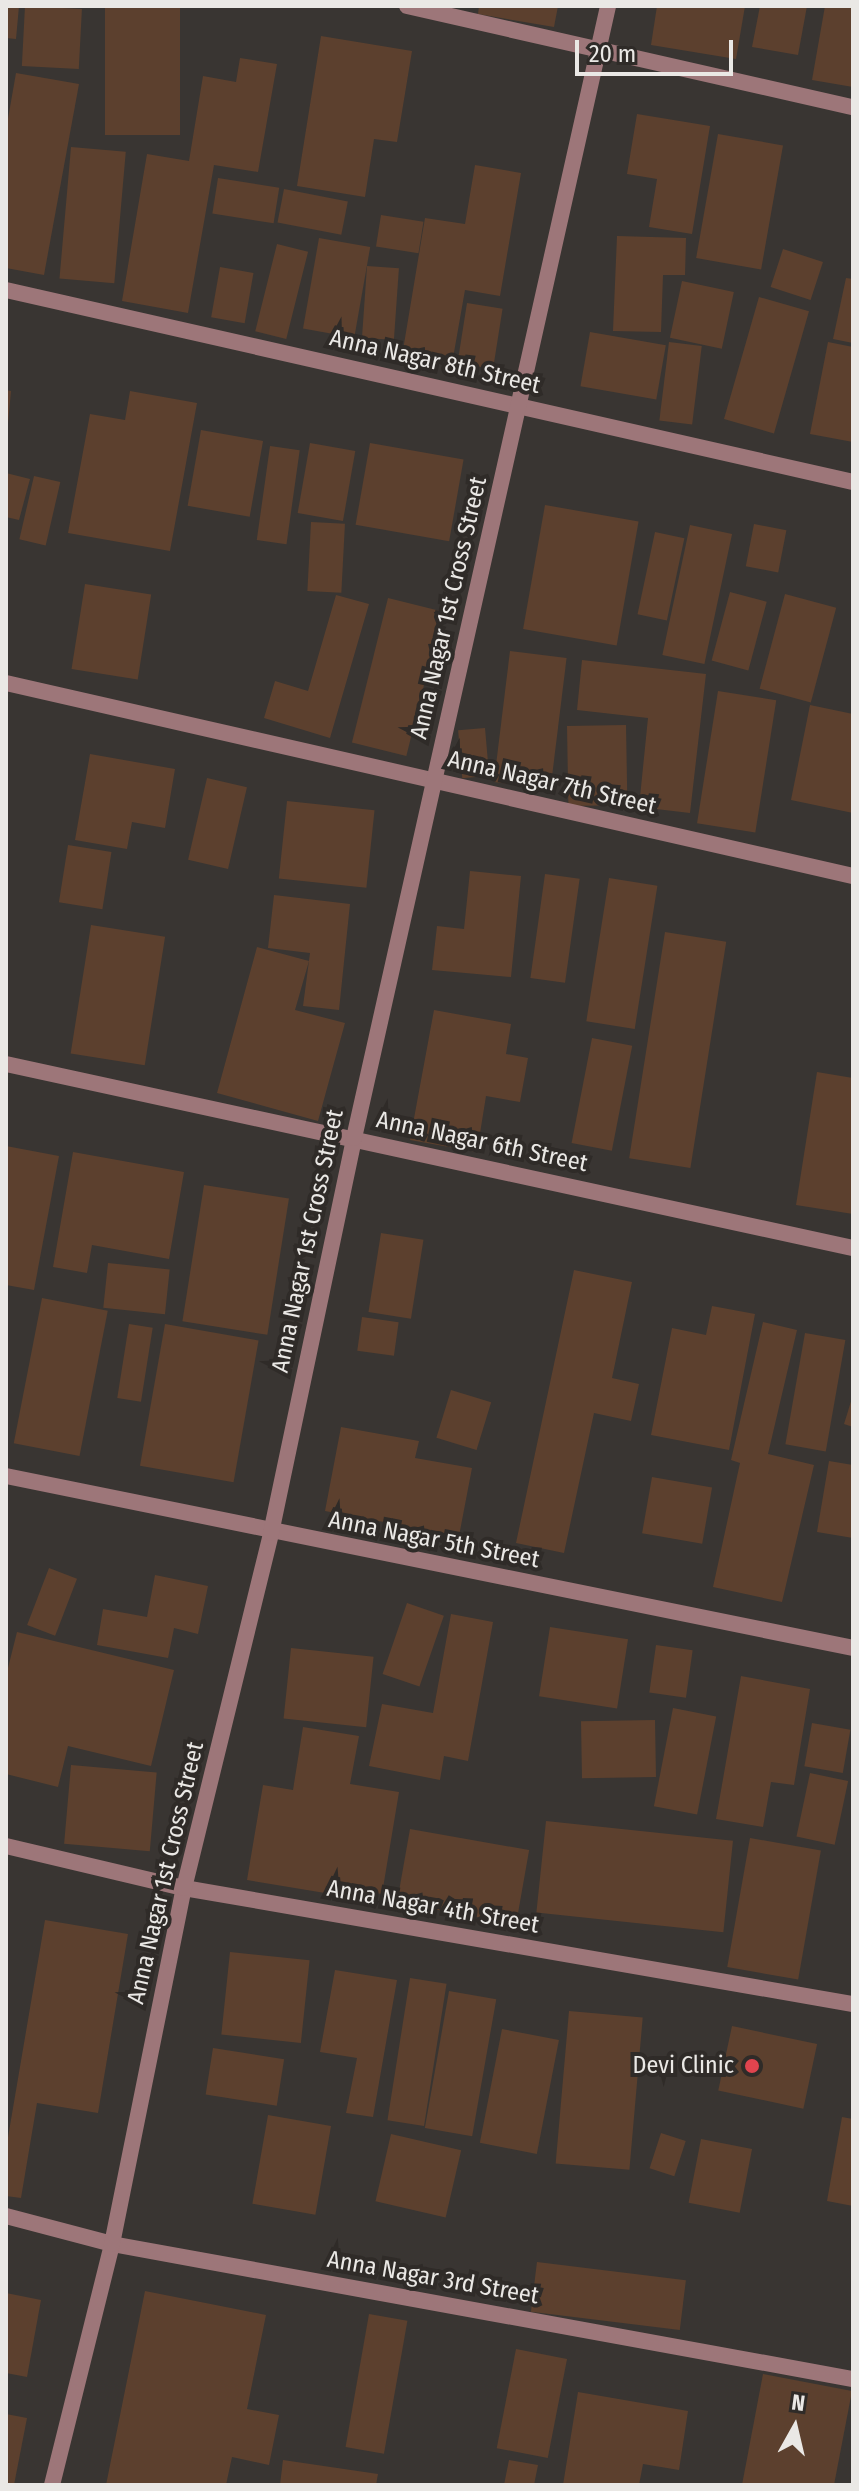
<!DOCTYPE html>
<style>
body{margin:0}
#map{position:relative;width:859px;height:2491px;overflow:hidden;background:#393532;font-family:"Fira Sans Condensed",sans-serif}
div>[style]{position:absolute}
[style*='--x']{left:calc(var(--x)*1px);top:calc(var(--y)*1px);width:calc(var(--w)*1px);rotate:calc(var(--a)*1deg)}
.building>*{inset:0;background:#5c402e;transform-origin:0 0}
.minor>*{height:16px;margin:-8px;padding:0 8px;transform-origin:8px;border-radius:8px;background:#9d7679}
.dots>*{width:22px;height:22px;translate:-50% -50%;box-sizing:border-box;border:4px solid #2f2b28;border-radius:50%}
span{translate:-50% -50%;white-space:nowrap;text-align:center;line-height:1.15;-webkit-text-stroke:8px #2f2b28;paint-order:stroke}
.street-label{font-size:24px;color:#eae8e5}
.poi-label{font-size:24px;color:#eae8e5}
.right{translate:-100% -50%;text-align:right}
.frame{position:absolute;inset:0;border:8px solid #eae8e5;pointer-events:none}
.north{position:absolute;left:755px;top:2387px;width:80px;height:80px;-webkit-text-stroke:6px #2f2b28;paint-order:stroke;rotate:8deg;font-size:22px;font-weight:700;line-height:32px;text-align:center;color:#eae8e5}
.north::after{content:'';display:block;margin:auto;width:28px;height:36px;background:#eae8e5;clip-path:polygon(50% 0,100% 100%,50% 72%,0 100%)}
.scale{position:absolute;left:575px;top:40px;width:158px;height:36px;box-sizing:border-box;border:4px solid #eae8e5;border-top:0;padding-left:10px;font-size:24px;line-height:28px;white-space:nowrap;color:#eae8e5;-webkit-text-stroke:6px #2f2b28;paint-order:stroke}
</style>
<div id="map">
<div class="building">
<i style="clip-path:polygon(6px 6px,19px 6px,16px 39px,6px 38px)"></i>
<i style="left:25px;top:6px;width:57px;height:60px;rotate:3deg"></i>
<i style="left:105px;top:6px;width:75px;height:129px"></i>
<i style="clip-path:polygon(479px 6px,558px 6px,554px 27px,478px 14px)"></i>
<i style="clip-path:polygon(657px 6px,745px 6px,736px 59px,651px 45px)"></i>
<i style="clip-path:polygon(760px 6px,807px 6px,798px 55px,752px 47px)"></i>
<i style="clip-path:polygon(825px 6px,853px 6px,853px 87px,812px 80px)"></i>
<i style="clip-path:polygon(321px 36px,412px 51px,397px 142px,374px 139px,365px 197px,297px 186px)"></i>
<i style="clip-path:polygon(240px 58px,277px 64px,258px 172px,214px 165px,188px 313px,122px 301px,147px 154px,189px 161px,203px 76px,236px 82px)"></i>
<i style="clip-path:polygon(16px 73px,79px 84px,44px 275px,6px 268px,6px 130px)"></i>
<i style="clip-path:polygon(637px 114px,710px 126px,692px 234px,649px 227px,657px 179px,627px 174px)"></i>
<i style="left:718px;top:134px;width:66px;height:126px;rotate:10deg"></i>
<i style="left:71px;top:147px;width:55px;height:132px;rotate:5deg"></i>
<i style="clip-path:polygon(475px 165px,521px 173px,500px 296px,465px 290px,453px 358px,403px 350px,425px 218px,465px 224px)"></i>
<i style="left:218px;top:178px;width:62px;height:36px;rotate:9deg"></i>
<i style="left:284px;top:189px;width:65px;height:34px;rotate:11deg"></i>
<i style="left:381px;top:215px;width:43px;height:32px;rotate:9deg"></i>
<i style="clip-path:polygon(617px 236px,686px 238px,685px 275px,663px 275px,661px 332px,613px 331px)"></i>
<i style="left:319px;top:238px;width:52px;height:92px;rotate:10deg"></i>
<i style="left:277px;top:244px;width:32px;height:90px;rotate:14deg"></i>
<i style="left:783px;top:249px;width:42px;height:40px;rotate:18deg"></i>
<i style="left:367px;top:266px;width:32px;height:72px;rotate:4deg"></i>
<i style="left:220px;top:267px;width:34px;height:51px;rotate:10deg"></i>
<i style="clip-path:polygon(846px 278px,853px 279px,853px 343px,833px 339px)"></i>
<i style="left:682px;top:281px;width:53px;height:58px;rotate:12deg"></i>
<i style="left:759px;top:297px;width:52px;height:127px;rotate:16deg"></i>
<i style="left:467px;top:303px;width:36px;height:61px;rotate:9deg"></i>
<i style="left:590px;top:332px;width:77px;height:55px;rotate:10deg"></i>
<i style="left:669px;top:342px;width:33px;height:79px;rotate:7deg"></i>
<i style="clip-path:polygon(828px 342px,853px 347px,853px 442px,810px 434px)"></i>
<i style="clip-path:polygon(6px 390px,11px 391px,8px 423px,6px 423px)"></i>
<i style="clip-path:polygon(130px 391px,197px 403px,170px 551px,68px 533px,90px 414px,125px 420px)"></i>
<i style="left:201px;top:430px;width:63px;height:77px;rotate:10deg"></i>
<i style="left:310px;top:443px;width:46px;height:71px;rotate:10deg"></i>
<i style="left:370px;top:443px;width:95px;height:83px;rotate:10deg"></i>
<i style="left:270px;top:446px;width:30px;height:95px;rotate:8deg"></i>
<i style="clip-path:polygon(6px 473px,30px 479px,19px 520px,6px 517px)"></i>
<i style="left:34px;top:476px;width:27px;height:65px;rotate:13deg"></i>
<i style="left:545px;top:505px;width:95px;height:126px;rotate:10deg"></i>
<i style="left:311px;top:522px;width:34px;height:69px;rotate:3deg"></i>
<i style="left:754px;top:524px;width:33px;height:43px;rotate:11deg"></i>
<i style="left:690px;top:525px;width:43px;height:133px;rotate:12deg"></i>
<i style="left:655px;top:532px;width:30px;height:84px;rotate:12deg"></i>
<i style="left:85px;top:584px;width:67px;height:86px;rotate:9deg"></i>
<i style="left:730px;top:592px;width:38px;height:71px;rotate:15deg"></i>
<i style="left:785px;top:594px;width:53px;height:98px;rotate:15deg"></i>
<i style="clip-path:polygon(336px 595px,369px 604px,330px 738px,264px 718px,275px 681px,308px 691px)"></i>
<i style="left:388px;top:598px;width:56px;height:149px;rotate:14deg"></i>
<i style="left:510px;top:651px;width:57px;height:132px;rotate:7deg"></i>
<i style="clip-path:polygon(582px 660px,706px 674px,690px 813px,639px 807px,648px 718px,577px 710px)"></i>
<i style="left:718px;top:691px;width:59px;height:134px;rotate:9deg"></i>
<i style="clip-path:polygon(810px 705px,853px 714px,853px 813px,791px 800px)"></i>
<i style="left:626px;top:725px;width:80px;height:59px;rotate:89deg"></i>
<i style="left:485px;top:728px;width:48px;height:27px;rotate:85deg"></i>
<i style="clip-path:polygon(90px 754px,175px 769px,165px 828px,132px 822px,127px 849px,75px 840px)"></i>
<i style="left:207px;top:778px;width:41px;height:84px;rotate:13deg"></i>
<i style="left:287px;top:801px;width:88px;height:78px;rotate:6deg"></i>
<i style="left:68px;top:845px;width:44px;height:58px;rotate:9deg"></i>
<i style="clip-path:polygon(470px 871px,521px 876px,511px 977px,432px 970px,437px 926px,464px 929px)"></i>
<i style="left:545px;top:874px;width:35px;height:105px;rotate:8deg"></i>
<i style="left:609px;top:878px;width:49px;height:145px;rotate:9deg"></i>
<i style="clip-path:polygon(274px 895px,350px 904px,339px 1010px,303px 1006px,310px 953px,268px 948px)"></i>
<i style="left:91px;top:925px;width:75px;height:130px;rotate:9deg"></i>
<i style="left:665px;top:932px;width:62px;height:229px;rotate:9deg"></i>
<i style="clip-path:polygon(257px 947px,309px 961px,295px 1010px,345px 1023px,318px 1121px,217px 1093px)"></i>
<i style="clip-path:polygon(434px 1010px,511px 1024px,506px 1054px,528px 1058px,520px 1102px,486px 1096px,477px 1152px,410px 1140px)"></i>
<i style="left:592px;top:1038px;width:41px;height:107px;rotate:11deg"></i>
<i style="clip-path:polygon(817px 1072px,853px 1078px,853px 1214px,796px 1205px)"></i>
<i style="clip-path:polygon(6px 1146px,59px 1156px,34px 1290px,6px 1285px)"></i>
<i style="clip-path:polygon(73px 1152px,184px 1172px,169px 1259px,92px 1245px,87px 1273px,53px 1267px)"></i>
<i style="left:204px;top:1185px;width:86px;height:138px;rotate:9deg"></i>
<i style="left:381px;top:1233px;width:43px;height:80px;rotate:9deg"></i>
<i style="left:108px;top:1263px;width:62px;height:45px;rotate:6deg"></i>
<i style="clip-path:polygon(574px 1270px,632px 1282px,612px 1378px,639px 1384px,631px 1421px,594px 1413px,564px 1553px,516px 1543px)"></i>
<i style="left:42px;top:1298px;width:67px;height:148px;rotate:11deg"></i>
<i style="clip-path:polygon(712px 1306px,755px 1314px,729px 1450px,651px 1435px,672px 1328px,706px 1335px)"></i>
<i style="left:362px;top:1317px;width:37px;height:34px;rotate:8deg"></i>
<i style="clip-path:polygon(763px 1322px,797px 1330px,768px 1454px,814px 1465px,782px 1602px,713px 1587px,740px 1463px,731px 1460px)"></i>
<i style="left:129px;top:1324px;width:24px;height:75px;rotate:9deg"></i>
<i style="left:165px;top:1324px;width:95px;height:144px;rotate:10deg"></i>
<i style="left:805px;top:1333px;width:41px;height:113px;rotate:10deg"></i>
<i style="left:451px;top:1390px;width:42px;height:50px;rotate:17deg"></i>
<i style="clip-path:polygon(853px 1395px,853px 1427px,844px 1424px)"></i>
<i style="clip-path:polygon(341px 1427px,419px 1441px,415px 1458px,472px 1468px,459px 1536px,325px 1511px)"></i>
<i style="clip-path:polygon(829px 1461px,853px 1465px,853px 1538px,817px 1532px)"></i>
<i style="left:652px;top:1477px;width:61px;height:57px;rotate:10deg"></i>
<i style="left:49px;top:1568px;width:30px;height:61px;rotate:21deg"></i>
<i style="clip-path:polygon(155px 1575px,208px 1586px,198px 1634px,174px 1628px,168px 1658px,97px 1645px,103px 1609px,147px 1617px)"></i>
<i style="left:407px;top:1603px;width:39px;height:75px;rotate:19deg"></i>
<i style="clip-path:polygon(451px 1614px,493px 1622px,468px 1761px,444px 1756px,440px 1780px,369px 1766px,382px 1704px,433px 1713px)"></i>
<i style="left:550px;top:1627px;width:79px;height:70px;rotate:9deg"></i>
<i style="clip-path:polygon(17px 1632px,174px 1670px,151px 1766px,68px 1746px,58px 1787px,6px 1774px,6px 1676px)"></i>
<i style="left:656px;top:1645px;width:37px;height:48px;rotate:8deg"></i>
<i style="left:291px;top:1648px;width:83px;height:71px;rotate:6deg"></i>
<i style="clip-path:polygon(741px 1676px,810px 1689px,794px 1785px,771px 1782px,763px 1827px,716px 1819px)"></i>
<i style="left:673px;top:1708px;width:44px;height:100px;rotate:11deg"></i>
<i style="left:655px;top:1720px;width:57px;height:74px;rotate:89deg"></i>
<i style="left:812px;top:1723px;width:39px;height:44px;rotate:10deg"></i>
<i style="clip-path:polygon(303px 1727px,359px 1736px,350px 1784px,399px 1792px,382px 1894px,326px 1886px,325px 1893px,247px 1880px,263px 1785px,293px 1790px)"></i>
<i style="left:71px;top:1765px;width:86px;height:79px;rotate:5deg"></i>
<i style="left:810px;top:1773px;width:39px;height:65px;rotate:12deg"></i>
<i style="left:546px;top:1821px;width:188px;height:92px;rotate:6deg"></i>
<i style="left:410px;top:1829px;width:121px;height:75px;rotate:10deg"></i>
<i style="left:750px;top:1838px;width:72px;height:131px;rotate:10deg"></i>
<i style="clip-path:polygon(45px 1920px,128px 1934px,98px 2113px,37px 2103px,21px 2198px,6px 2196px,6px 2149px)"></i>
<i style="left:230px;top:1952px;width:80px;height:83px;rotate:6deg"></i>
<i style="clip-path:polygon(335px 1970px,397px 1980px,373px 2117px,346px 2113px,357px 2058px,320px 2052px)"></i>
<i style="left:410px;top:1978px;width:37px;height:144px;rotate:9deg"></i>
<i style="left:449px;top:1991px;width:48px;height:139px;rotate:10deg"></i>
<i style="left:569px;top:2011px;width:74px;height:153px;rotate:5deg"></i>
<i style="left:732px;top:2026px;width:87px;height:66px;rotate:12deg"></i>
<i style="left:502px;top:2029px;width:58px;height:116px;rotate:11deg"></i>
<i style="left:213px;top:2048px;width:72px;height:47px;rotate:9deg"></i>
<i style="left:268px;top:2115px;width:64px;height:90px;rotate:10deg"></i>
<i style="clip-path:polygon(842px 2117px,853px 2119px,853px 2206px,827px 2201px)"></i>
<i style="left:661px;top:2133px;width:26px;height:37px;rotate:18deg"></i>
<i style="left:391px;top:2134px;width:72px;height:69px;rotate:13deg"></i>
<i style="left:701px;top:2139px;width:52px;height:65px;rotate:11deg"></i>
<i style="left:537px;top:2262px;width:150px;height:50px;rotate:7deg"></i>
<i style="clip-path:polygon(145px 2291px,266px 2315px,247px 2409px,279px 2415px,269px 2465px,232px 2457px,226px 2485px,106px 2485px)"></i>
<i style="clip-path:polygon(6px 2293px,41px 2300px,27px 2377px,6px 2373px)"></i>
<i style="left:369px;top:2314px;width:39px;height:135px;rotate:10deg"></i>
<i style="left:516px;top:2349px;width:52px;height:101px;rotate:11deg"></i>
<i style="clip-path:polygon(763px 2374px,852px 2391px,834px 2485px,742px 2485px)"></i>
<i style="clip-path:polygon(578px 2392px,688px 2411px,679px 2470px,643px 2464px,639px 2485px,563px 2485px)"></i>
<i style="clip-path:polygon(6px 2414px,27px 2418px,14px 2485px,6px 2485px)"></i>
<i style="clip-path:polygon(283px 2460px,378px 2474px,376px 2485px,280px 2485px)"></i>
<i style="clip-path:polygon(509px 2460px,538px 2465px,534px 2485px,504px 2485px)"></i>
</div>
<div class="minor">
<i style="--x:407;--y:6;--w:457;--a:12.8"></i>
<i style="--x:6;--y:290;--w:868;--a:12.77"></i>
<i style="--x:6;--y:683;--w:869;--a:12.84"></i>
<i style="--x:6;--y:1064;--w:867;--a:12.26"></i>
<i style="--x:6;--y:1476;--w:864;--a:11.48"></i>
<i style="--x:6;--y:1846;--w:183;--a:13.3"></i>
<i style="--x:184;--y:1888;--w:679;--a:9.84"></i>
<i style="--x:6;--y:2216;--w:110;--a:14.8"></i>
<i style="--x:112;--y:2244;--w:753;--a:10.33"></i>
<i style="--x:52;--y:2485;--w:248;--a:-76"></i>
<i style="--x:112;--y:2244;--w:363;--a:-78.6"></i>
<i style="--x:184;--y:1888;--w:366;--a:-76.2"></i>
<i style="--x:271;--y:1533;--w:404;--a:-78.1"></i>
<i style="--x:354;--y:1138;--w:1160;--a:-77.35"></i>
</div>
<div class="dots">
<i style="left:752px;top:2066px;background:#e0444e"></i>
</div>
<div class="street-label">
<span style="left:435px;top:362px;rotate:13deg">Anna Nagar 8th Street</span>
<span style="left:449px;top:608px;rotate:-77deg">Anna Nagar 1st Cross Street</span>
<span style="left:552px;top:783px;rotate:13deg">Anna Nagar 7th Street</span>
<span style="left:482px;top:1142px;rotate:12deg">Anna Nagar 6th Street</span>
<span style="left:308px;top:1241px;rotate:-78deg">Anna Nagar 1st Cross Street</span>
<span style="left:434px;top:1540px;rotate:11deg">Anna Nagar 5th Street</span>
<span style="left:166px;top:1873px;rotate:-77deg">Anna Nagar 1st Cross Street</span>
<span style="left:433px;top:1907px;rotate:10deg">Anna Nagar 4th Street</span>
<span style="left:433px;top:2278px;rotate:10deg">Anna Nagar 3rd Street</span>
</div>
<div class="poi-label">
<span class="right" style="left:734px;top:2066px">Devi Clinic</span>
</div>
<div class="frame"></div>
<div class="north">N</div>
<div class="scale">20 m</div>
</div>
